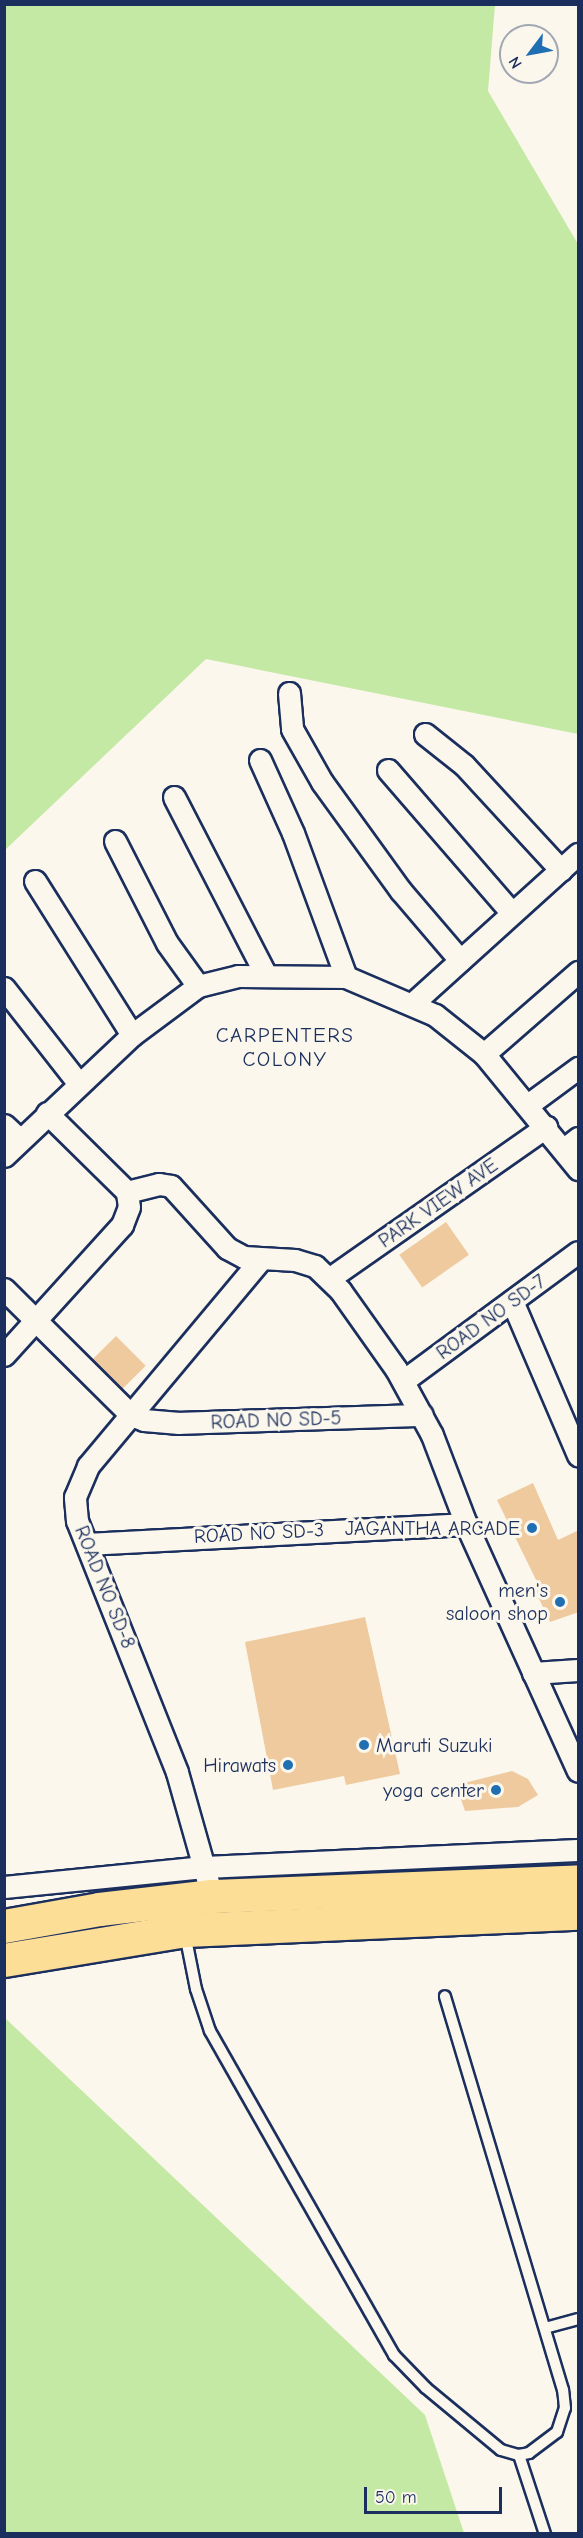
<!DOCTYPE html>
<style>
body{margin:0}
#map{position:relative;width:583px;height:2538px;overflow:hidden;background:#fbf7ec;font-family:"Comic Neue",sans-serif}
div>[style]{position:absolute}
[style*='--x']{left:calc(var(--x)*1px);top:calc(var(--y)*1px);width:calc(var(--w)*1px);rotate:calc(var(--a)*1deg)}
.green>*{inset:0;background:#c4e9a4}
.building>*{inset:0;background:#efca9f;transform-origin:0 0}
.roads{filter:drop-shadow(2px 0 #1b2f5e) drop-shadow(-2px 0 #1b2f5e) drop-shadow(0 2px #1b2f5e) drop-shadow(0 -2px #1b2f5e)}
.service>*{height:10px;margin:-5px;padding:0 5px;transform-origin:5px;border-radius:5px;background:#fbf7ec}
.minor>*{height:21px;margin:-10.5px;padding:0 10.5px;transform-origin:10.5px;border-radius:10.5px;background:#fbf7ec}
.primary>*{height:33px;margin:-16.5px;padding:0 16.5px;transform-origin:16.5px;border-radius:16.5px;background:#fdde96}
.dots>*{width:16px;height:16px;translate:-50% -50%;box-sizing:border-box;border:3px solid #fbf7ec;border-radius:50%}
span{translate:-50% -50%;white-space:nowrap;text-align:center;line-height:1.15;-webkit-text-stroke:6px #fbf7ec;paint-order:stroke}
.street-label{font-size:20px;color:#1b2f5e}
.poi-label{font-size:20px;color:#1b2f5e}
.right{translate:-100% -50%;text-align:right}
.left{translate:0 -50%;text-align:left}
.neighbourhood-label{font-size:21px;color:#1b2f5e;letter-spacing:1.5px}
.frame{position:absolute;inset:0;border:6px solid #1b2f5e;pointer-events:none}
.north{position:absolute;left:499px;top:24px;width:60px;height:60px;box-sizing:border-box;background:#fbf7ec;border:2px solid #a1a7b3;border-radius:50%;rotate:238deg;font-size:16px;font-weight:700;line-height:24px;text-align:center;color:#1b2f5e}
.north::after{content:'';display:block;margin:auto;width:21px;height:27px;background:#1f6fb2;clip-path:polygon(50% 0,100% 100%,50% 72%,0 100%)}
.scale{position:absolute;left:364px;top:2487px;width:138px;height:27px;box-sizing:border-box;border:3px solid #1b2f5e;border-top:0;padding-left:8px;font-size:18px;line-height:21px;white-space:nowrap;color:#1b2f5e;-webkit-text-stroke:4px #fbf7ec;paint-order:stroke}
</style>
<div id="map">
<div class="green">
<i style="clip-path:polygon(5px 4px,495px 5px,488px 91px,578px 244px,578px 734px,206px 659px,5px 850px)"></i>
<i style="clip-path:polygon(5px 2018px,425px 2415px,464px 2533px,5px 2533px)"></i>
</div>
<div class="building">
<i style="left:446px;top:1222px;width:40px;height:57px;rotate:55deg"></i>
<i style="left:116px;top:1336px;width:42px;height:33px;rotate:45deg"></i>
<i style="clip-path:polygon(533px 1483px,558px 1540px,579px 1530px,579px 1612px,550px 1622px,533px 1586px,538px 1584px,497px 1500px)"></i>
<i style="clip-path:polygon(365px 1617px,400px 1774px,346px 1785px,344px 1776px,273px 1790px,245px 1642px)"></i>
<i style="clip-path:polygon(512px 1771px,528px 1779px,538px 1795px,518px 1807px,465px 1811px,456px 1785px)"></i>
</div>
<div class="roads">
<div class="service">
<i style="--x:185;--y:1934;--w:56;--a:78.7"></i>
<i style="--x:196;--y:1989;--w:44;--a:71.6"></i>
<i style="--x:210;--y:2031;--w:373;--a:60.4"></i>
<i style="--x:394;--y:2355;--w:46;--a:45.9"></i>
<i style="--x:426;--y:2388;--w:97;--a:39.6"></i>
<i style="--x:501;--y:2450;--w:19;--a:16"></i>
<i style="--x:519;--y:2455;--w:10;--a:-11"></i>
<i style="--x:529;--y:2453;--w:35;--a:-37"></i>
<i style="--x:557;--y:2432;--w:25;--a:-72"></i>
<i style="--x:565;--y:2408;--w:18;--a:-96"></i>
<i style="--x:563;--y:2390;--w:411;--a:-106.7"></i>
<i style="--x:545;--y:2328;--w:34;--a:-15"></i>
<i style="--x:519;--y:2455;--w:83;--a:71.8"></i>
</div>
<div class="minor">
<i style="--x:289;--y:693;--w:36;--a:85"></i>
<i style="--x:292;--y:729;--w:61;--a:60.5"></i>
<i style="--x:322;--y:782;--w:135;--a:54.1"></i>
<i style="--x:401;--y:891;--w:91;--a:49.5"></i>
<i style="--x:425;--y:734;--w:50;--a:38.5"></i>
<i style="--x:464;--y:765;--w:143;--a:47.3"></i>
<i style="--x:260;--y:760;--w:80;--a:65.7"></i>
<i style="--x:293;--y:833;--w:153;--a:69.8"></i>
<i style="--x:388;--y:770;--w:189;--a:49.1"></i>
<i style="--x:174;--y:797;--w:200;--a:62.7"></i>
<i style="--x:115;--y:841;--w:114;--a:63"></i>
<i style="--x:167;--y:943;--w:53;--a:54.2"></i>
<i style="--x:35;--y:881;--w:182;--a:57.8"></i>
<i style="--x:4;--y:988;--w:122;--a:52"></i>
<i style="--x:412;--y:1004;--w:224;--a:-42.1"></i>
<i style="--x:484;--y:1054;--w:125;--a:-41.1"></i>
<i style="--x:529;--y:1104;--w:61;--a:-36.3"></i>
<i style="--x:47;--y:1113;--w:112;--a:44.6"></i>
<i style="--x:127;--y:1192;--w:33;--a:-14"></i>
<i style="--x:159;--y:1184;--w:12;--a:9"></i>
<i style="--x:171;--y:1186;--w:84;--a:47.9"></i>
<i style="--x:227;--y:1248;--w:19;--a:28"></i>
<i style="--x:244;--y:1257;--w:51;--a:3.4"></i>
<i style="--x:295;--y:1260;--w:21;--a:17"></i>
<i style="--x:315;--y:1266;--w:35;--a:44"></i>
<i style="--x:340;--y:1290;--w:97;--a:54.7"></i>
<i style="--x:396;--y:1369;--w:75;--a:61.4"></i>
<i style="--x:432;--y:1435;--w:95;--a:69.1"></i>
<i style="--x:466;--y:1524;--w:271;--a:65.6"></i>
<i style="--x:4;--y:1125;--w:22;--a:43"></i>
<i style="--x:564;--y:1149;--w:18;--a:-38"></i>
<i style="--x:4;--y:1156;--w:176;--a:-43.4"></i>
<i style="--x:132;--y:1035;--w:82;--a:-36.6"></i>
<i style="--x:198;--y:986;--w:41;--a:-14"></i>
<i style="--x:238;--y:976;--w:108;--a:0.5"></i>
<i style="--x:346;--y:977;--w:97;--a:23.1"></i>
<i style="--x:435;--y:1015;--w:63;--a:38.5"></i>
<i style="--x:484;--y:1054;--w:149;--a:50.7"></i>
<i style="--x:330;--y:1278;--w:264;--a:-35"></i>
<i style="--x:4;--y:1289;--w:179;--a:44.8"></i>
<i style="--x:131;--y:1415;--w:14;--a:21"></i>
<i style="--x:144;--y:1420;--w:35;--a:5"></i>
<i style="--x:179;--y:1423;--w:243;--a:-1.9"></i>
<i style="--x:512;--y:1301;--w:168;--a:66.8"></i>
<i style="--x:4;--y:1355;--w:176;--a:-47.8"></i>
<i style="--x:122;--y:1225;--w:19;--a:-69"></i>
<i style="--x:129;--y:1207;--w:15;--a:-98"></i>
<i style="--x:403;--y:1381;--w:217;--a:-36.4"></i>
<i style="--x:87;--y:1544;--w:380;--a:-3"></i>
<i style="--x:533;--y:1673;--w:45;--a:-3.8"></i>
<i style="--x:4;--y:1887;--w:201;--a:-5.7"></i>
<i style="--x:204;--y:1867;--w:374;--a:-2.6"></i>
<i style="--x:212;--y:1896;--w:129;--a:-105.8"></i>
<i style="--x:177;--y:1772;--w:270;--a:-111.7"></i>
<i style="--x:77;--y:1521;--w:24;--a:-95"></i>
<i style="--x:75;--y:1497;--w:34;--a:-67"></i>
<i style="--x:88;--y:1466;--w:270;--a:-50.1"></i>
</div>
<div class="primary">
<i style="--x:4;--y:1926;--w:97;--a:-10.1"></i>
<i style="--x:99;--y:1909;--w:114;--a:-6.6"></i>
<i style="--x:212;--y:1896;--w:366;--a:-2.3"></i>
<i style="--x:4;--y:1960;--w:183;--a:-9.4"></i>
<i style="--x:185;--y:1930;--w:393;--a:-2.5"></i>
</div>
</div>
<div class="dots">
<i style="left:532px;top:1528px;background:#1f6fb2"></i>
<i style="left:560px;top:1602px;background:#1f6fb2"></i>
<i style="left:364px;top:1745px;background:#1f6fb2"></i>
<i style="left:288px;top:1765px;background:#1f6fb2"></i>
<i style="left:496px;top:1790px;background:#1f6fb2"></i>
</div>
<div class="street-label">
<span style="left:438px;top:1203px;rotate:-35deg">PARK VIEW AVE</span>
<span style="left:491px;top:1317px;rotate:-36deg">ROAD NO SD-7</span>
<span style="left:276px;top:1420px;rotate:-2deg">ROAD NO SD-5</span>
<span style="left:259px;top:1533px;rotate:-3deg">ROAD NO SD-3</span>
<span style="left:105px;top:1587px;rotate:68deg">ROAD NO SD-8</span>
</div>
<div class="poi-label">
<span class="right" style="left:520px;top:1528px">JAGANTHA ARCADE</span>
<span class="right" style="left:548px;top:1602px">men's<br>saloon shop</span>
<span class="left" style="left:376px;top:1745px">Maruti Suzuki</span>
<span class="right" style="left:276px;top:1765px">Hirawats</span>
<span class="right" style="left:484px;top:1790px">yoga center</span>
</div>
<div class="neighbourhood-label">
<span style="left:285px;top:1047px">CARPENTERS<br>COLONY</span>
</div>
<div class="frame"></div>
<div class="north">N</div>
<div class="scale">50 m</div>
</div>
